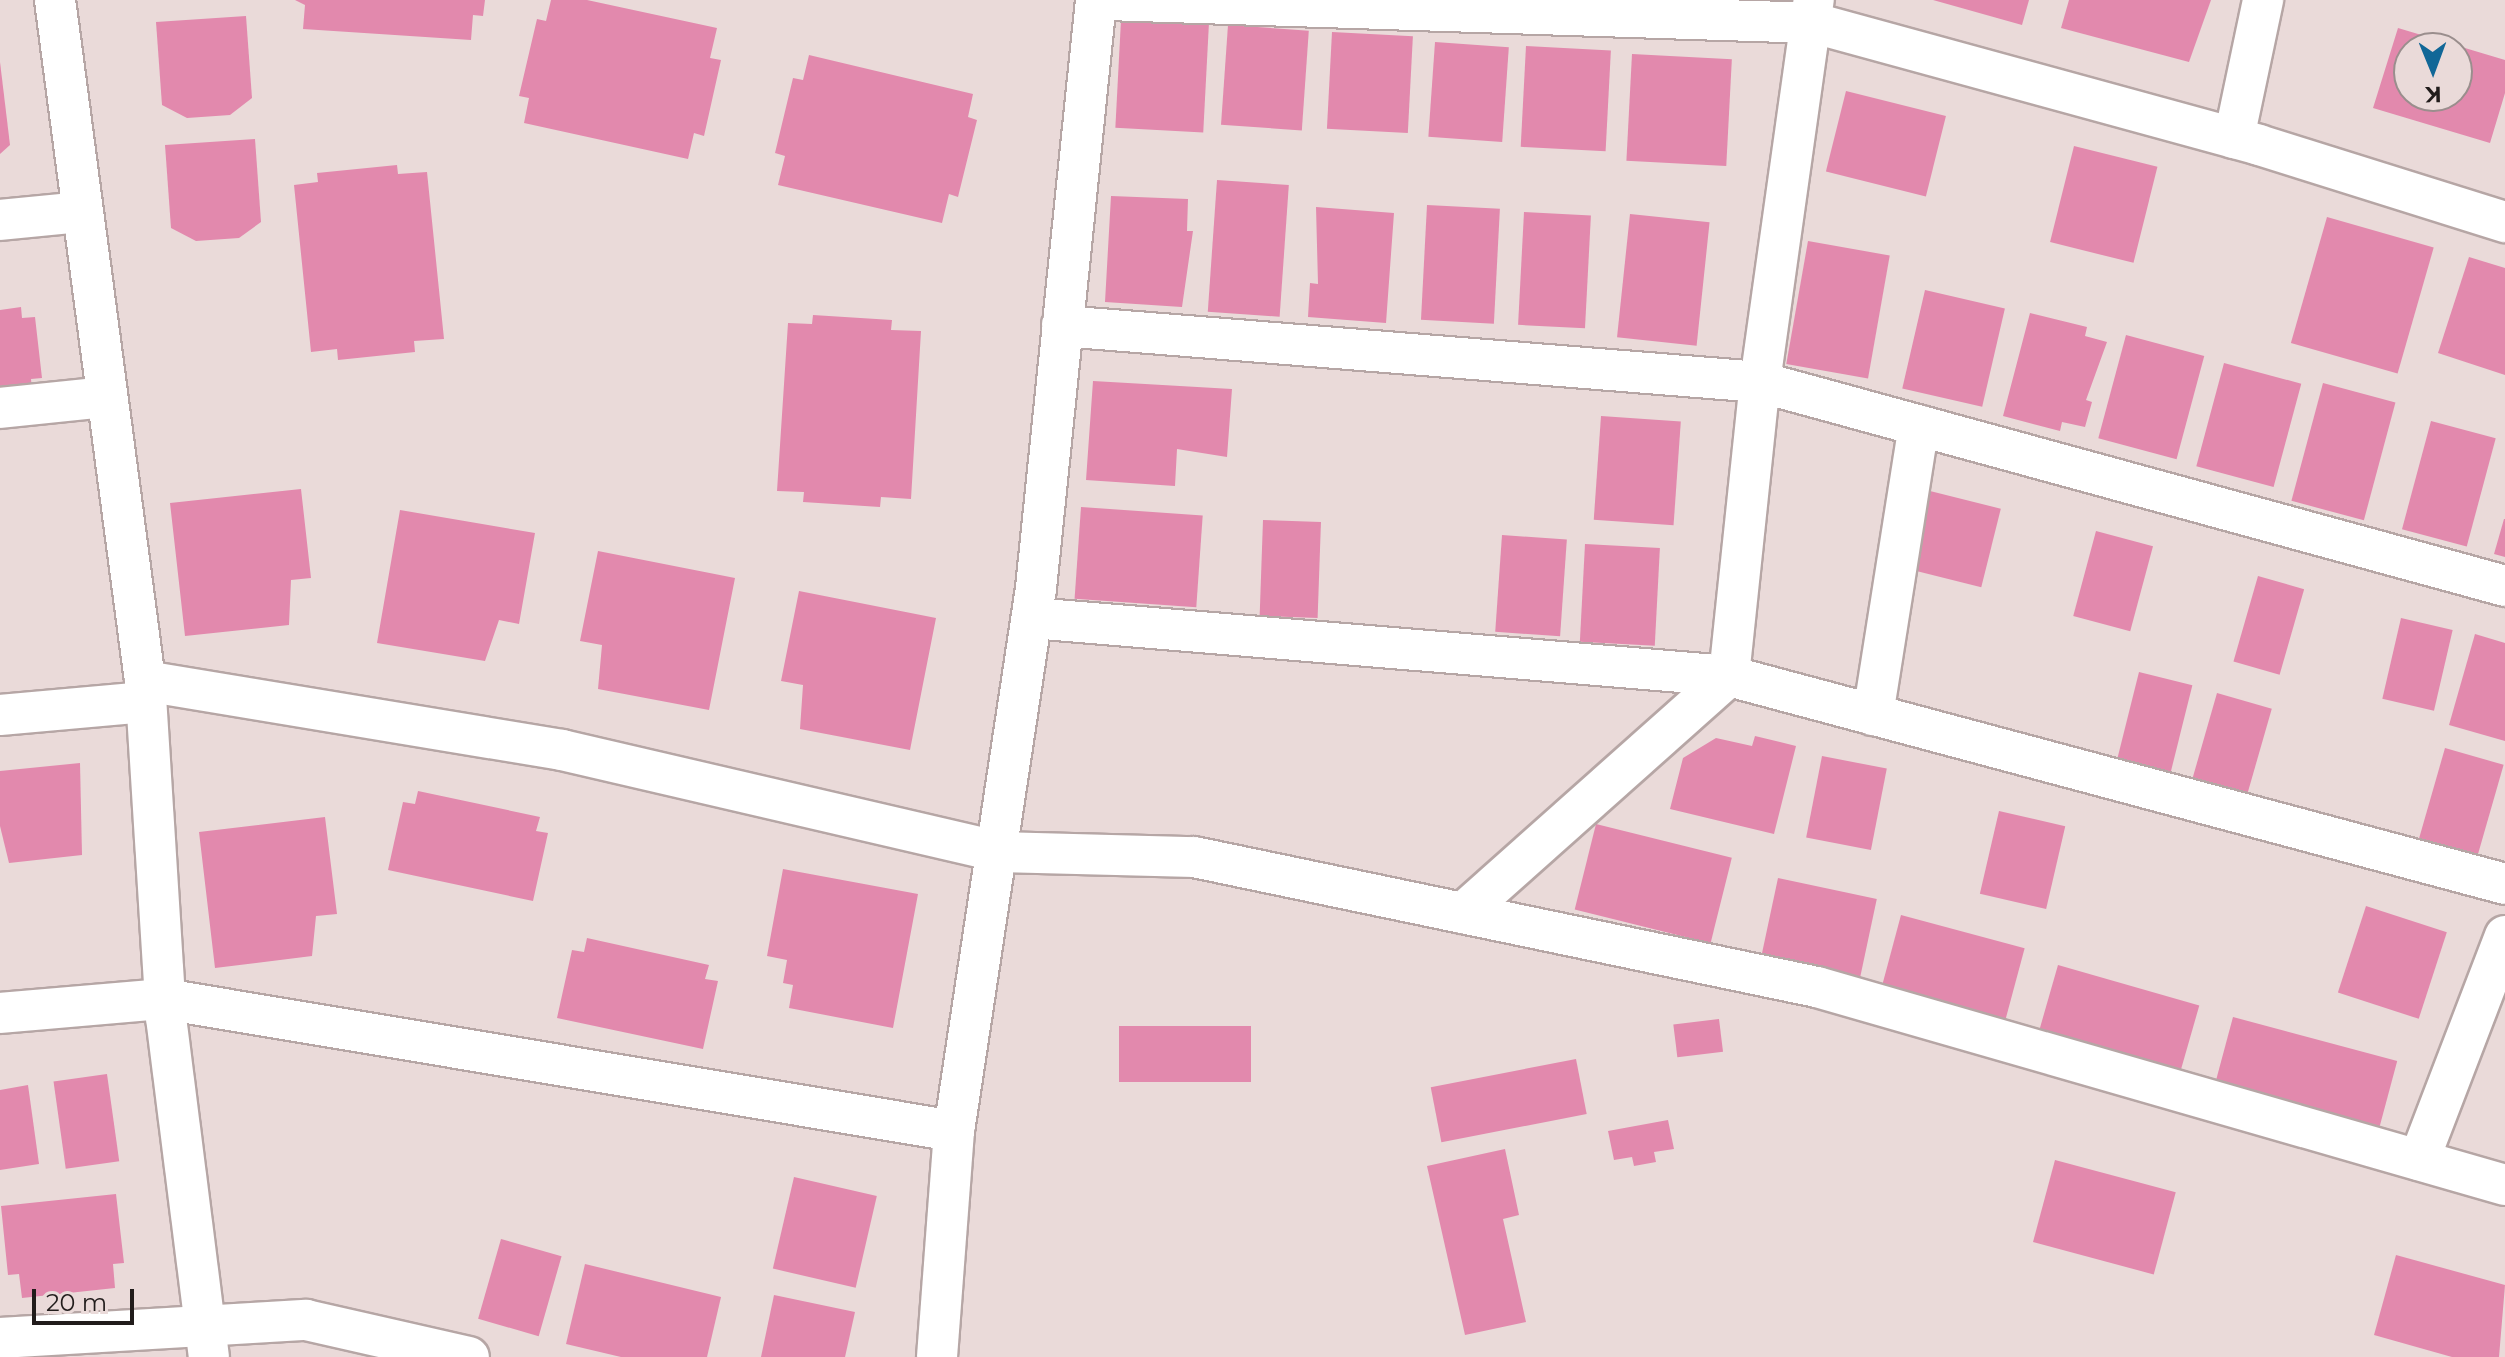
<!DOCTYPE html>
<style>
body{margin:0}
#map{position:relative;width:2505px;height:1357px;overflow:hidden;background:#eadad9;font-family:Montserrat,sans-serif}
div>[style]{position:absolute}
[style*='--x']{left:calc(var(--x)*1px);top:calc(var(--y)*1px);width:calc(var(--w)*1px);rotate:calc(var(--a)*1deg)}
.building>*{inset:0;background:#e289ad;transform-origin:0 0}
.roads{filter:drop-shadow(2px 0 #b6a6a5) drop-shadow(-2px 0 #b6a6a5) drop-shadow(0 2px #b6a6a5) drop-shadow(0 -2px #b6a6a5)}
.minor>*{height:40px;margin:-20px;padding:0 20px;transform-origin:20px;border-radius:20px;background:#fff}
span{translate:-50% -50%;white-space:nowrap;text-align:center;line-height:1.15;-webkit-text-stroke:6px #eadad9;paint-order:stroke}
.north{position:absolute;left:2393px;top:32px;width:80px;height:80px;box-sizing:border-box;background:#eadad9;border:2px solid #9a8e8d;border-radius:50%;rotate:179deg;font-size:22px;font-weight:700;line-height:32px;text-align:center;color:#211c1b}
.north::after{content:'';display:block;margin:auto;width:28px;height:36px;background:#116797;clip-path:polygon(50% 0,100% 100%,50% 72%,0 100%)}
.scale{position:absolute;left:32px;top:1289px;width:102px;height:36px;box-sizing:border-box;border:4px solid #211c1b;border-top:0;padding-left:10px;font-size:24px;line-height:28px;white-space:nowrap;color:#211c1b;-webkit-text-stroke:6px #eadad9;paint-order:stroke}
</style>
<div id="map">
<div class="building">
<i style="clip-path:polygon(295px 0,485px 0,483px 16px,473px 15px,471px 40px,303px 29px,305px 5px)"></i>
<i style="clip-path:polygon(551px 0,587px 0,717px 28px,710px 58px,721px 60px,704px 136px,694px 133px,688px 159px,524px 123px,529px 98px,519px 96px,537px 19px,546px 21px)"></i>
<i style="clip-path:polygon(1933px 0,2029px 0,2022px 25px)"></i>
<i style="clip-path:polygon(2069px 0,2211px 0,2189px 62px,2061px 28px)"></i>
<i style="clip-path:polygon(246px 16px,252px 98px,230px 115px,187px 118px,162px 105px,156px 22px)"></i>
<i style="left:1121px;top:20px;width:88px;height:108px;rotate:3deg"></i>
<i style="left:1228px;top:25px;width:81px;height:100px;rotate:4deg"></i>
<i style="clip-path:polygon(evenodd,2398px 28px,2505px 60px,2505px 93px,2490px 143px,2373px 108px,2398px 28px,2409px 48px,2457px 48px,2457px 96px,2409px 96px,2409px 48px)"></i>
<i style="left:1332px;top:32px;width:81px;height:97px;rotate:3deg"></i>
<i style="left:1435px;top:42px;width:74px;height:95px;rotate:4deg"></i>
<i style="left:1526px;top:46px;width:85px;height:101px;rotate:3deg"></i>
<i style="left:1632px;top:54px;width:100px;height:107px;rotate:3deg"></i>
<i style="clip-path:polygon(809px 55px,973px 94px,968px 117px,977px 120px,958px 197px,949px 194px,942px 223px,778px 185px,785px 156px,775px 153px,793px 78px,803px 80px)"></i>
<i style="clip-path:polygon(0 62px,10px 145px,0 154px)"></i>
<i style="left:1846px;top:91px;width:103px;height:83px;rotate:14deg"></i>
<i style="clip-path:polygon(255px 139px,261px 222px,239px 238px,196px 241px,171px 228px,165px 145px)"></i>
<i style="left:2074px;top:146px;width:86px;height:99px;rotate:14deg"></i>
<i style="clip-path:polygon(397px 165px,398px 174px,427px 172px,444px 339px,414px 341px,415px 352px,338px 360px,337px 349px,311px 352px,294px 185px,318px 182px,317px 173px)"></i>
<i style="left:1217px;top:180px;width:72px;height:132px;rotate:4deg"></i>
<i style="clip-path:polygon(1111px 196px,1188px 199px,1187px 231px,1193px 231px,1182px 307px,1105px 302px)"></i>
<i style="left:1427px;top:205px;width:73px;height:115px;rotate:3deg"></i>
<i style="clip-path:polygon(1316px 207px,1394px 213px,1386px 323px,1308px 317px,1310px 283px,1318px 284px)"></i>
<i style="left:1524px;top:212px;width:67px;height:113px;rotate:3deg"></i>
<i style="left:1630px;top:214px;width:80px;height:124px;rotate:6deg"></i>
<i style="left:2327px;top:217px;width:111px;height:131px;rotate:16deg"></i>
<i style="left:1808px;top:241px;width:83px;height:125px;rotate:10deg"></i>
<i style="clip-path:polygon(2469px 257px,2505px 268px,2505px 375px,2438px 353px)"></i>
<i style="left:1925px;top:290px;width:82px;height:101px;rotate:13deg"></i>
<i style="clip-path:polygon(21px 307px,22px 318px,35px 317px,42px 378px,31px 379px,32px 390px,0 394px,0 310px)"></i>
<i style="clip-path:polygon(2030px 313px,2087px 327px,2085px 336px,2107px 342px,2086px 400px,2092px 402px,2085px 427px,2062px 422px,2060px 431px,2003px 416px)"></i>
<i style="clip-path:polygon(813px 315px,892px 320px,891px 330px,921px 331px,911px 499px,881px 497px,880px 507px,803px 502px,804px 492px,777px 491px,788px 323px,812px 324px)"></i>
<i style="left:2126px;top:335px;width:81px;height:107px;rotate:15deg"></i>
<i style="left:2224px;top:363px;width:80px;height:107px;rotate:15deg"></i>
<i style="clip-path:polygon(1093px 381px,1232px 389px,1227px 457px,1177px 449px,1175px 486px,1086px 480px)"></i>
<i style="left:2323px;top:383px;width:75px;height:122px;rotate:15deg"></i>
<i style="left:1601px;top:416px;width:80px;height:104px;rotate:4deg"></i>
<i style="left:2431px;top:421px;width:67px;height:112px;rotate:15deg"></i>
<i style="clip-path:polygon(301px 489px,311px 578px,291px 580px,289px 625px,185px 636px,170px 503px)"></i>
<i style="left:1930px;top:491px;width:73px;height:81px;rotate:14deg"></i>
<i style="left:1081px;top:507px;width:122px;height:92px;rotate:4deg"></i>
<i style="clip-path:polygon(400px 510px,535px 533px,519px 624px,499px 620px,485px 661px,377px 643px)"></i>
<i style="clip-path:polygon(2504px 519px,2505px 519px,2505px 557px,2494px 554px)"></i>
<i style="left:1263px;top:520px;width:58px;height:96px;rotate:2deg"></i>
<i style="left:2096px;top:531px;width:59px;height:88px;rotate:15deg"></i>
<i style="left:1502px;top:535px;width:65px;height:97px;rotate:4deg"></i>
<i style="left:1585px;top:544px;width:75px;height:98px;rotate:3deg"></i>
<i style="clip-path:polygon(598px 551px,735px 578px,709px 710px,598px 689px,602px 645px,580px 641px)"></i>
<i style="left:2258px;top:576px;width:48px;height:89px;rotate:16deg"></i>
<i style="clip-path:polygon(799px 591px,936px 618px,910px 750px,800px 729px,803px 685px,781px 681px)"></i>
<i style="left:2401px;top:618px;width:53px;height:83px;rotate:13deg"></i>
<i style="clip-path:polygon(2475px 634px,2505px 643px,2505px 741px,2449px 725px)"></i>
<i style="left:2139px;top:672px;width:55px;height:89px;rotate:14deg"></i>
<i style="left:2217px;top:693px;width:57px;height:90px;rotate:16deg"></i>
<i style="clip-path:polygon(1755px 736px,1796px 746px,1774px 834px,1670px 809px,1683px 758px,1716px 738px,1752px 746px)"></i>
<i style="left:2445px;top:748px;width:61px;height:96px;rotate:16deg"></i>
<i style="left:1822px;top:756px;width:66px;height:83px;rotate:11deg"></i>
<i style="clip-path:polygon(80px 763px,82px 855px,9px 863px,0 826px,0 771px)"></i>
<i style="clip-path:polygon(418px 791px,540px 817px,536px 831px,548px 833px,533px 901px,388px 870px,403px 802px,415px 804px)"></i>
<i style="left:1999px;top:811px;width:68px;height:85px;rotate:13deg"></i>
<i style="clip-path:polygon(325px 817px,337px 914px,316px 916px,312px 956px,215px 968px,199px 832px)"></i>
<i style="left:1596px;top:824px;width:140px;height:88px;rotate:14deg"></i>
<i style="clip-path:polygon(783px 869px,918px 894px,893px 1028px,789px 1008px,793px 985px,783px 983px,787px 960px,767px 956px)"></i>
<i style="left:1778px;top:878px;width:101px;height:88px;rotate:12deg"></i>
<i style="left:2366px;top:906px;width:85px;height:91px;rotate:18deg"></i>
<i style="left:1901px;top:915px;width:128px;height:84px;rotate:15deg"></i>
<i style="clip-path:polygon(587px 938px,709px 965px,705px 979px,718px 981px,703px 1049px,557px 1018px,572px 950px,584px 952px)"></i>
<i style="left:2058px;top:965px;width:147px;height:73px;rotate:16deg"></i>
<i style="left:2233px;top:1017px;width:170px;height:73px;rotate:15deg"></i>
<i style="left:1719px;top:1019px;width:33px;height:46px;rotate:83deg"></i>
<i style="left:1119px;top:1026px;width:132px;height:56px"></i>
<i style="left:1576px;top:1059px;width:56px;height:148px;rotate:79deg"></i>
<i style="left:107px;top:1074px;width:88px;height:54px;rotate:82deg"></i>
<i style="clip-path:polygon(28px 1085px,39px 1164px,0 1170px,0 1090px)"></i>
<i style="clip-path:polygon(1668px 1120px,1674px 1149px,1654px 1152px,1656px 1162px,1634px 1166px,1632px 1157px,1614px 1160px,1608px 1131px)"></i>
<i style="clip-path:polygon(1505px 1149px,1519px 1215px,1503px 1219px,1526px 1322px,1465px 1335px,1427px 1166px)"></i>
<i style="left:2055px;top:1160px;width:125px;height:85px;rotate:15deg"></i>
<i style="left:794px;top:1177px;width:85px;height:94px;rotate:13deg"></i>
<i style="clip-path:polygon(116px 1194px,124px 1263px,113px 1264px,115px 1288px,22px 1298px,19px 1274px,8px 1275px,1px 1206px)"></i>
<i style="left:501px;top:1239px;width:63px;height:83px;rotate:16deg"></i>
<i style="clip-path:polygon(2396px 1255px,2505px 1285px,2499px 1357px,2452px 1357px,2374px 1335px)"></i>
<i style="clip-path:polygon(585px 1264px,721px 1297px,707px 1357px,621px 1357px,566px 1344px)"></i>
<i style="clip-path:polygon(774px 1295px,855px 1312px,845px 1357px,761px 1357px)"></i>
</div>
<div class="roads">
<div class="minor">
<i style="--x:55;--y:0;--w:687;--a:82.47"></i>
<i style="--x:145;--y:681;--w:337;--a:86.4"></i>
<i style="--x:166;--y:1017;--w:343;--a:82.8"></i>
<i style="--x:1107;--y:0;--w:707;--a:1.86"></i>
<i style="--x:1814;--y:23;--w:461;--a:15.3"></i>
<i style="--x:2259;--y:145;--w:258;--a:17.4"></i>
<i style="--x:2234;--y:138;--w:141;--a:-78.1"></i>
<i style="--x:0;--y:220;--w:81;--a:-5.6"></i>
<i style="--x:1062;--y:326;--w:700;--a:4.59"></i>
<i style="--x:1760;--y:382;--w:772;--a:15.31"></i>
<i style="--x:0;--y:408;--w:107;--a:-5.9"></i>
<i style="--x:1032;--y:618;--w:699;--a:4.76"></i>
<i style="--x:1729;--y:676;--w:803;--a:15"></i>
<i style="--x:145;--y:681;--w:423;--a:9.4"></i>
<i style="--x:562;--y:750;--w:449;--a:13.1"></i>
<i style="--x:999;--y:852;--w:195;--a:1.5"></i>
<i style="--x:1194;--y:857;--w:636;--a:11.79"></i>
<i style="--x:1817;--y:987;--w:716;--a:16.06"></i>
<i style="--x:0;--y:715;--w:146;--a:-5.1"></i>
<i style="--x:1873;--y:715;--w:293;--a:-81"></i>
<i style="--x:1463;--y:913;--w:356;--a:-41.7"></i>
<i style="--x:1729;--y:676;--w:296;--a:-84"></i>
<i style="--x:1760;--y:382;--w:386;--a:-82"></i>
<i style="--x:0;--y:1013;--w:165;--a:-4.9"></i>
<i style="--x:164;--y:999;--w:801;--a:9.49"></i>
<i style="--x:2419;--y:1160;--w:240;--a:-69"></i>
<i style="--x:0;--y:1338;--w:307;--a:-3.4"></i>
<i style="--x:306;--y:1320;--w:167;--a:12.8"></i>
<i style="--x:937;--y:1357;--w:227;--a:-85.7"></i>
<i style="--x:954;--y:1131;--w:549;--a:-81.41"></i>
<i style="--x:1036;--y:588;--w:591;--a:-84.17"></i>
</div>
</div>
<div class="north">K</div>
<div class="scale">20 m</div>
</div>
